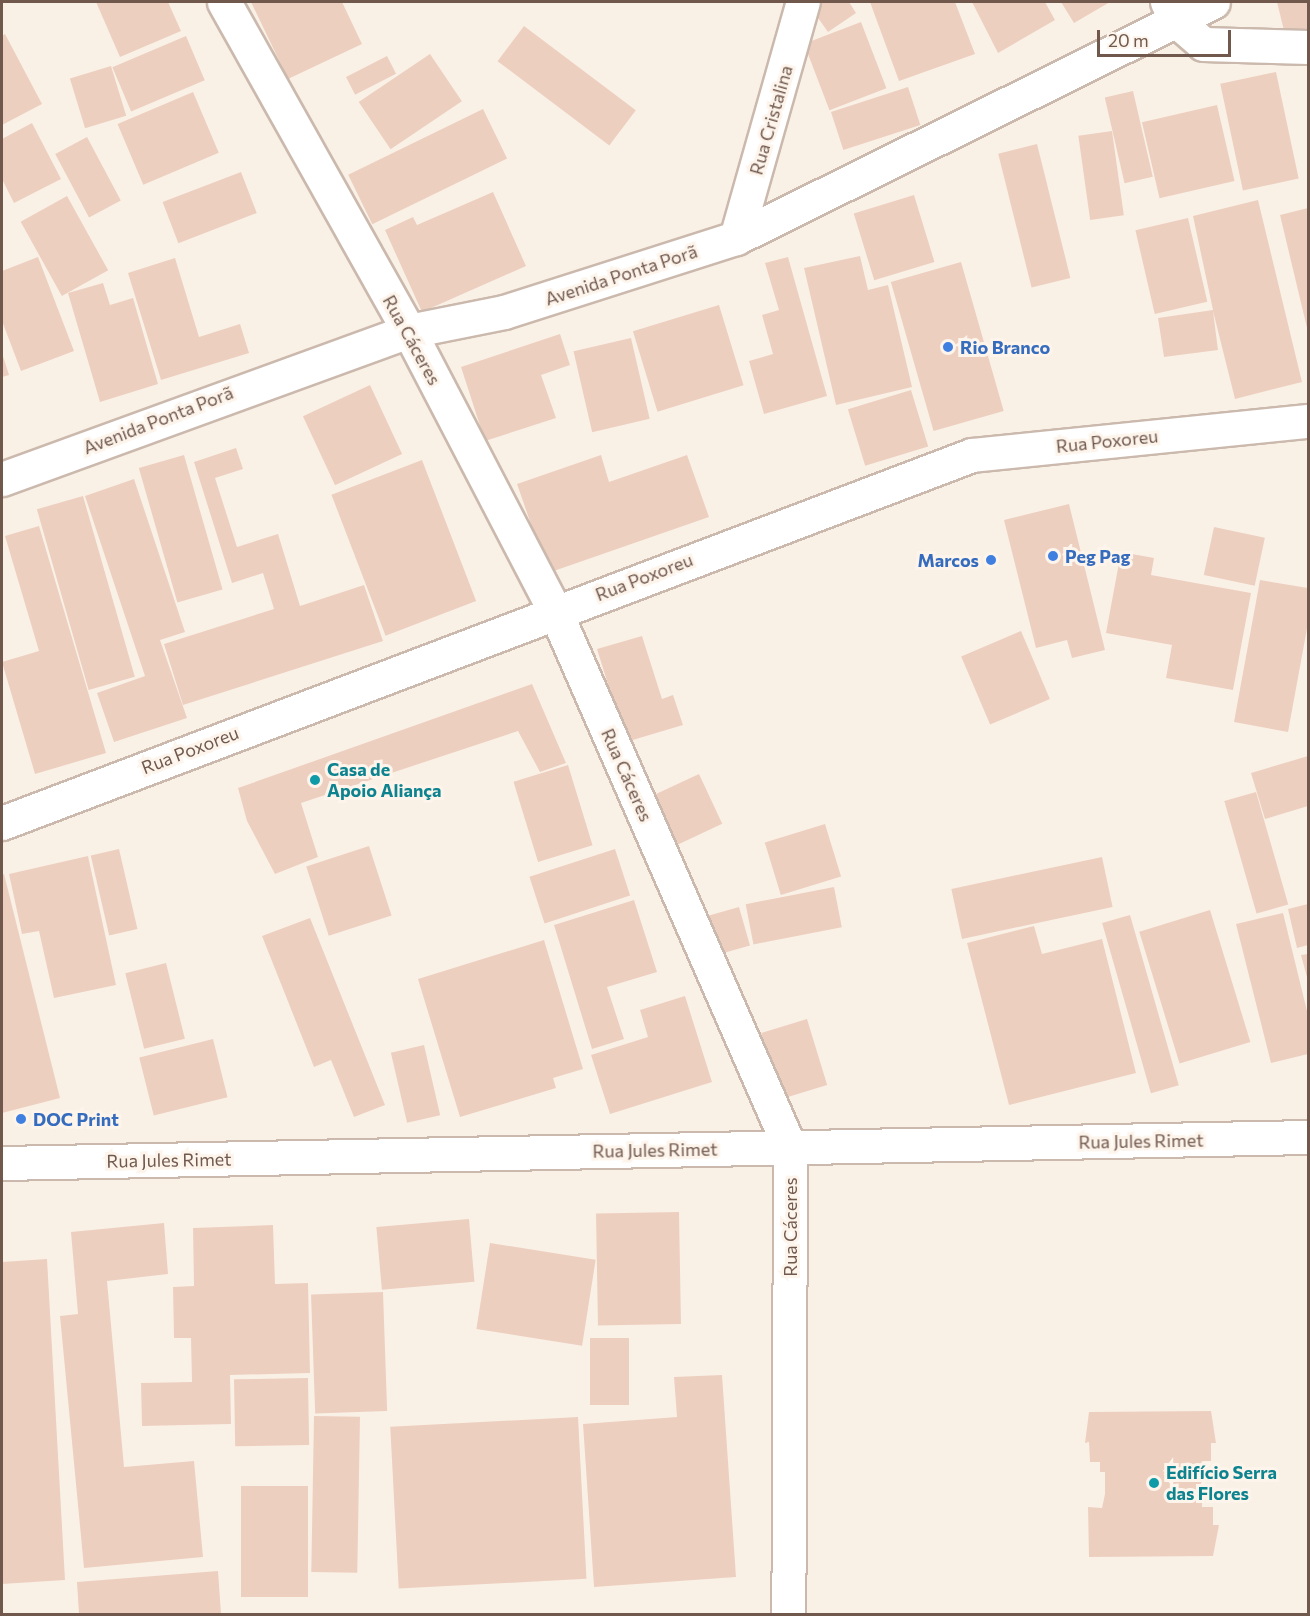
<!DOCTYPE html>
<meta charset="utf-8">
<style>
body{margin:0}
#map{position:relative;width:1310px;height:1616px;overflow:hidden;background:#faf1e6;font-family:Commissioner,sans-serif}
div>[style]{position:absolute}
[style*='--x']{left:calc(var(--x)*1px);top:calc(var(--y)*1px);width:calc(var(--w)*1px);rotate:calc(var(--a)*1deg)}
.building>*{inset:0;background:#edcfc0;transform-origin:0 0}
.roads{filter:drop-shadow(2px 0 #cbb9ad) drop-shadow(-2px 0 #cbb9ad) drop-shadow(0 2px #cbb9ad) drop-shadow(0 -2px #cbb9ad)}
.minor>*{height:33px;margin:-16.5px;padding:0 16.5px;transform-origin:16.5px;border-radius:16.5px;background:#fff}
.tertiary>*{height:33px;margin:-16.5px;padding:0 16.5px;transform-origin:16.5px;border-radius:16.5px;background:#fff}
.dots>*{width:16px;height:16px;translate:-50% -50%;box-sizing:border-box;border:3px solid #fdf5ec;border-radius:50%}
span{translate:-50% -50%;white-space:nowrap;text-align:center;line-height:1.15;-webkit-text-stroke:6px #fdf5ec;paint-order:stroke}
.street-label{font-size:18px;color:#71584d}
.shop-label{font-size:18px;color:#366cbe;font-weight:700}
.left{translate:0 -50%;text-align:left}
.right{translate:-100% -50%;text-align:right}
.culture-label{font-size:18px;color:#0d838f;font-weight:700}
.frame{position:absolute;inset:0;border:3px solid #71584d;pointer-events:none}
.scale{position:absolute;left:1097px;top:30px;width:134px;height:27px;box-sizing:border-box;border:3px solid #71584d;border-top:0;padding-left:8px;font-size:18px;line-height:21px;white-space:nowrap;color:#71584d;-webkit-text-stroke:4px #fdf5ec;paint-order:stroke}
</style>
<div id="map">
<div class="building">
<i style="clip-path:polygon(96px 2px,168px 2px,181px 31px,120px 57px)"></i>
<i style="clip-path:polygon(251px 2px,342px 2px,362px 44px,288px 79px)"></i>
<i style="clip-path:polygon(821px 2px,849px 2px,856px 13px,828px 32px,811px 8px)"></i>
<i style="clip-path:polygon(870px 2px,955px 2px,975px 54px,899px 81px)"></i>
<i style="clip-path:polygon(972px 2px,1045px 2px,1055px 20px,998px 53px)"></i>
<i style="clip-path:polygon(1061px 2px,1110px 2px,1074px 23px)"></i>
<i style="clip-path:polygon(1277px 2px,1308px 2px,1308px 38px,1287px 43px)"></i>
<i style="left:861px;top:22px;width:71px;height:61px;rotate:69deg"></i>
<i style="left:524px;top:26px;width:140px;height:44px;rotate:37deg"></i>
<i style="clip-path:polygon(5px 34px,42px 104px,2px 125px,2px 36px)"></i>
<i style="left:186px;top:36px;width:48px;height:80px;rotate:67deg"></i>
<i style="left:430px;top:54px;width:57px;height:86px;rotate:56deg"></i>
<i style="left:387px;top:56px;width:20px;height:46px;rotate:63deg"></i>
<i style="left:111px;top:66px;width:52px;height:43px;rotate:73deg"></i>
<i style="left:1276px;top:72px;width:109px;height:57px;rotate:78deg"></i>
<i style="left:908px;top:87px;width:40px;height:81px;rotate:72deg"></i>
<i style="left:1133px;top:91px;width:88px;height:29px;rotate:77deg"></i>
<i style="left:193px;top:92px;width:66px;height:82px;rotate:67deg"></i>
<i style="left:1217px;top:105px;width:78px;height:77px;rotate:77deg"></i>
<i style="left:483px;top:109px;width:55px;height:150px;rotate:64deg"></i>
<i style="clip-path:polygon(32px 123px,61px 179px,14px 203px,2px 179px,2px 139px)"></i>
<i style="left:1112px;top:131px;width:85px;height:34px;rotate:82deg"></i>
<i style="left:87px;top:137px;width:72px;height:36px;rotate:62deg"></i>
<i style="left:1037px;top:144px;width:138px;height:40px;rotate:76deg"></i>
<i style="left:241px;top:172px;width:44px;height:84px;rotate:69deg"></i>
<i style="clip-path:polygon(493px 192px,526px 266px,422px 312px,385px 230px,413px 217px,417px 225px)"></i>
<i style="left:914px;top:195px;width:70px;height:63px;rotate:73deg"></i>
<i style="left:67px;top:196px;width:85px;height:53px;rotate:61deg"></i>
<i style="clip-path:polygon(1258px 200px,1302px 382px,1235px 399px,1213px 311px,1218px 350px,1164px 357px,1158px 318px,1213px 310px,1193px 216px)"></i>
<i style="clip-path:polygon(1308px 208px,1308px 332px,1280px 215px)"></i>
<i style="left:1188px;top:218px;width:86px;height:54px;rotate:77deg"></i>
<i style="clip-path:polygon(860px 256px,868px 290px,888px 285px,912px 387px,836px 405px,804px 268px)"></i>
<i style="clip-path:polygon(38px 257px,74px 351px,21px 371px,2px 321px,2px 271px)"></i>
<i style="clip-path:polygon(788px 257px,827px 396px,764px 414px,749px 361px,773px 354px,762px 315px,779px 310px,765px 263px)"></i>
<i style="clip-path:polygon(175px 258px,199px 337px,240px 324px,249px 353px,161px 380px,128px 273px)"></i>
<i style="left:961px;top:262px;width:155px;height:73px;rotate:74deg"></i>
<i style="clip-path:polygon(103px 283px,110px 305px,133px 298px,158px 384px,100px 402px,68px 293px)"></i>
<i style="left:719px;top:305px;width:84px;height:90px;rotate:73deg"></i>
<i style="clip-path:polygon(560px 334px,570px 365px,541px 375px,556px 418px,485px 441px,461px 367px)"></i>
<i style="left:631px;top:338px;width:83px;height:59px;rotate:77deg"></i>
<i style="clip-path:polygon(2px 353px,9px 375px,2px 377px)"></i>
<i style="left:370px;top:385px;width:76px;height:74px;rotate:65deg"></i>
<i style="left:911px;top:390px;width:59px;height:66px;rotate:73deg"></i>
<i style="clip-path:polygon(236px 448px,243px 469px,215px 478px,237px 547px,278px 534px,300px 606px,364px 585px,383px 641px,183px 705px,164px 644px,274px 609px,263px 573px,232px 583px,194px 462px)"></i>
<i style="left:184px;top:455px;width:140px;height:47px;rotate:74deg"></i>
<i style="clip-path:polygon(601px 455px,609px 482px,687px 455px,709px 517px,548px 573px,517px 484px)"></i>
<i style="left:422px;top:460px;width:151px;height:97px;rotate:69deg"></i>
<i style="clip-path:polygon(134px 479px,185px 632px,160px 640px,187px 718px,114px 742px,97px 693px,145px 676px,85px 496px)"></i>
<i style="left:83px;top:496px;width:188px;height:48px;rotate:74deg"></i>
<i style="clip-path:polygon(1069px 504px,1105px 650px,1072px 658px,1067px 640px,1036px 648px,1004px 520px)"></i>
<i style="clip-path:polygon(39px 526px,106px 753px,35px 774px,2px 662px,39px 651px,5px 536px)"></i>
<i style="left:1214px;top:527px;width:52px;height:49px;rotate:12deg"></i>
<i style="clip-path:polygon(1121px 552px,1154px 558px,1151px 575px,1251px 593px,1233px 690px,1166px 678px,1172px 645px,1106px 633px)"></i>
<i style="clip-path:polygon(1260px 580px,1308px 588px,1308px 623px,1288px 732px,1234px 722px)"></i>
<i style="left:1021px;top:631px;width:74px;height:65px;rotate:67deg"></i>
<i style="clip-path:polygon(642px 636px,662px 699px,673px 695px,683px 725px,626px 742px,597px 649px)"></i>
<i style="clip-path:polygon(532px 684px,566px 763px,540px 772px,518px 731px,301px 803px,318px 857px,275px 874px,247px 821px,238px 788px)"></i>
<i style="clip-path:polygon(1308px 756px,1308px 806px,1265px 819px,1251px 773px)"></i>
<i style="left:568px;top:765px;width:84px;height:57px;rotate:73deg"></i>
<i style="left:699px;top:774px;width:55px;height:51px;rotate:65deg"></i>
<i style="left:1256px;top:792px;width:117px;height:33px;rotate:74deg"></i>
<i style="left:825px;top:824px;width:55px;height:63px;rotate:73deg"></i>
<i style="left:369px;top:846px;width:73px;height:66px;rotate:72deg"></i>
<i style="left:119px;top:849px;width:82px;height:29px;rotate:77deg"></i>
<i style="left:615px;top:849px;width:49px;height:90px;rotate:72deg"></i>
<i style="clip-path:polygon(88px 856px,116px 985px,54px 998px,39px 931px,22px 934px,9px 874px)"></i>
<i style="left:1102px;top:857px;width:51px;height:154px;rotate:78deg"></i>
<i style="clip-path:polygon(4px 874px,60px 1098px,2px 1113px,2px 875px)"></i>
<i style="left:834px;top:887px;width:41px;height:90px;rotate:79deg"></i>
<i style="clip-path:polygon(634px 900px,657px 972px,607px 987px,624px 1039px,592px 1049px,554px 925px)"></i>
<i style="clip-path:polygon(1308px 904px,1308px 945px,1297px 948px,1288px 909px)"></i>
<i style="left:739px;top:907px;width:40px;height:34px;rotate:74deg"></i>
<i style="left:1210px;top:910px;width:138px;height:74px;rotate:73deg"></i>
<i style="clip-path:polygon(1283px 913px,1308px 1015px,1308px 1054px,1271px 1063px,1236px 924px)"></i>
<i style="left:1130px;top:915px;width:177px;height:29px;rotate:74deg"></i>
<i style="clip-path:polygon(310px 918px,385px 1105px,354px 1117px,331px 1060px,314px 1067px,262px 936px)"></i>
<i style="clip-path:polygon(1034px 926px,1042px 954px,1102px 939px,1136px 1073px,1009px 1105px,967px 943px)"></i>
<i style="clip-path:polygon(544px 940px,583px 1069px,553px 1078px,556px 1088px,460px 1117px,418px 979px)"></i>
<i style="clip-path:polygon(1308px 954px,1308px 981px,1301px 955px)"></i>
<i style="left:166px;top:963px;width:78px;height:42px;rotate:76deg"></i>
<i style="clip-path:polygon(685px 996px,712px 1082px,610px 1114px,591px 1055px,648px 1037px,640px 1010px)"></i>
<i style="left:807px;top:1019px;width:69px;height:48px;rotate:73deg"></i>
<i style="left:213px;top:1039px;width:60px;height:76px;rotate:76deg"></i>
<i style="left:424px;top:1045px;width:72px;height:34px;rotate:77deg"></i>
<i style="left:679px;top:1212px;width:112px;height:83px;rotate:89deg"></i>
<i style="left:469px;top:1219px;width:63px;height:93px;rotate:85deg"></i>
<i style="clip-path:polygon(164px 1223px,168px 1274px,107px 1281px,124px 1467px,194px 1461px,203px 1557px,84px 1568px,60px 1316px,78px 1314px,71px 1232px)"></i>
<i style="clip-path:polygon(273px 1225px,275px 1284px,308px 1283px,310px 1373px,230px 1375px,231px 1424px,142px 1426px,141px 1383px,192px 1382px,191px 1338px,174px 1338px,173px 1287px,194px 1286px,193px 1228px)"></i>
<i style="left:490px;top:1243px;width:107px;height:87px;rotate:9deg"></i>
<i style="clip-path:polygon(47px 1259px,65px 1580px,2px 1584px,2px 1262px)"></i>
<i style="left:383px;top:1292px;width:119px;height:72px;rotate:88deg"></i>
<i style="left:629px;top:1338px;width:67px;height:39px;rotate:90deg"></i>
<i style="clip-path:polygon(722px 1375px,736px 1577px,594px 1587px,583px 1424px,677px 1417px,674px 1377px)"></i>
<i style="left:308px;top:1378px;width:67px;height:74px;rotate:89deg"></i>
<i style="clip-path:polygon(1211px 1411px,1216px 1443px,1211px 1443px,1211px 1461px,1202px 1461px,1202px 1507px,1213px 1507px,1213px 1525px,1219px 1525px,1213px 1556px,1089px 1557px,1088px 1507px,1102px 1508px,1105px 1494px,1105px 1472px,1100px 1472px,1100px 1462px,1090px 1462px,1089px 1442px,1085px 1443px,1089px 1412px)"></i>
<i style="left:314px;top:1416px;width:46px;height:156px;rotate:1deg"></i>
<i style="left:578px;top:1417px;width:162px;height:188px;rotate:87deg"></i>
<i style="left:241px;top:1486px;width:67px;height:111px"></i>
<i style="clip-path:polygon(218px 1571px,221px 1614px,79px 1614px,77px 1582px)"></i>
</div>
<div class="roads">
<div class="minor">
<i style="--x:224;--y:2;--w:377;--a:60.7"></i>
<i style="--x:409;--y:331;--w:316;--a:62.5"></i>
<i style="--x:555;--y:611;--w:586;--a:66.37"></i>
<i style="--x:790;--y:1148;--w:466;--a:90.2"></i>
<i style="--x:1167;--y:2;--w:23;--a:61"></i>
<i style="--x:1178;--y:22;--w:33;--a:41"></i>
<i style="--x:1203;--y:44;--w:105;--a:1.6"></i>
<i style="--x:736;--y:238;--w:245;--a:-74.2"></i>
<i style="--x:2;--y:479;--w:433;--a:-20"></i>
<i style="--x:409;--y:331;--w:97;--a:-11.3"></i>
<i style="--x:504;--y:312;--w:244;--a:-17.7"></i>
<i style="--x:736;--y:238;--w:532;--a:-26.32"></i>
</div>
<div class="tertiary">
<i style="--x:2;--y:823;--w:1037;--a:-20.78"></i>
<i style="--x:972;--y:455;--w:338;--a:-5.8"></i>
<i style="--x:2;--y:1163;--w:1306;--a:-1.14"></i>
</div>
</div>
<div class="dots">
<i style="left:948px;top:347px;background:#3f7fe0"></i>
<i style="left:1053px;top:556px;background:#3f7fe0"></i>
<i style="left:991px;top:560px;background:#3f7fe0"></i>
<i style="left:315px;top:780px;background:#0f9aa8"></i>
<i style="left:21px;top:1119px;background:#3f7fe0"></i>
<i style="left:1154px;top:1483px;background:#0f9aa8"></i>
</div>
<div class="street-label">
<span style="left:771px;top:120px;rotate:-74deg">Rua Cristalina</span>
<span style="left:621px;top:275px;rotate:-18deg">Avenida Ponta Porã</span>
<span style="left:412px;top:340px;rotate:61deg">Rua Cáceres</span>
<span style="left:158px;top:420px;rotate:-21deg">Avenida Ponta Porã</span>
<span style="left:1107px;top:441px;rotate:-6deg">Rua Poxoreu</span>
<span style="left:644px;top:577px;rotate:-21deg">Rua Poxoreu</span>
<span style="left:190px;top:750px;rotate:-21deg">Rua Poxoreu</span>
<span style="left:627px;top:775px;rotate:66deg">Rua Cáceres</span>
<span style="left:1141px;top:1141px;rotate:-1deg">Rua Jules Rimet</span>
<span style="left:655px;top:1150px;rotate:-1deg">Rua Jules Rimet</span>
<span style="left:169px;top:1160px;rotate:-1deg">Rua Jules Rimet</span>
<span style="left:790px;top:1227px;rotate:-90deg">Rua Cáceres</span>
</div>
<div class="shop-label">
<span class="left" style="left:960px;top:347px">Rio Branco</span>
<span class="left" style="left:1065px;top:556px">Peg Pag</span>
<span class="right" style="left:979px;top:560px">Marcos</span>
<span class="left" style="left:33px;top:1119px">DOC Print</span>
</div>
<div class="culture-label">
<span class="left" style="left:327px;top:780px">Casa de<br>Apoio Aliança</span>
<span class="left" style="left:1166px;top:1483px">Edifício Serra<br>das Flores</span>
</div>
<div class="frame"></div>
<div class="scale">20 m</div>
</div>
